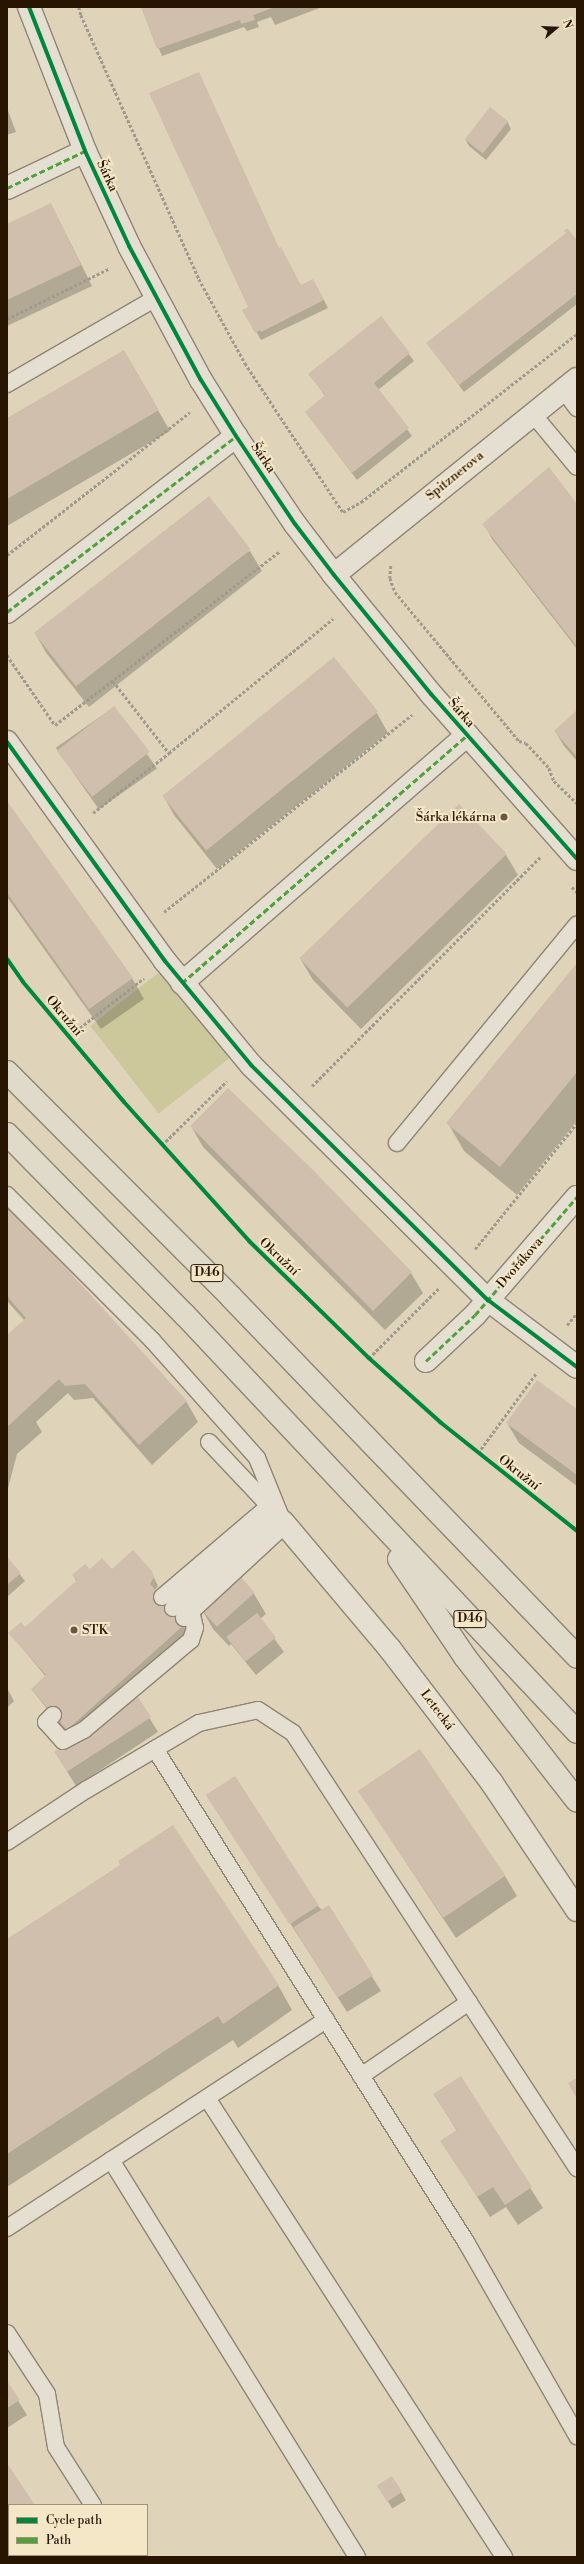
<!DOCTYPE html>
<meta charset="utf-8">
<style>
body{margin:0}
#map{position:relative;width:584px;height:2564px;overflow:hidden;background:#dfd4b9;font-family:"Libre Bodoni",serif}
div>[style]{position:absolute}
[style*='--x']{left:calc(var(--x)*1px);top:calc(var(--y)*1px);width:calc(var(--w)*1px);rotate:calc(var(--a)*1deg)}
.green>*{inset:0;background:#cdc89c;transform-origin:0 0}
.shadow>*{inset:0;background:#0003;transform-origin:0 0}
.building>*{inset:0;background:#d0bfac;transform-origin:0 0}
.path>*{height:2.5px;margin-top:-1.25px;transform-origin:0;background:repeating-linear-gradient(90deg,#9f998e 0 3px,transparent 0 5px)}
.roads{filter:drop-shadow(1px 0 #8e8573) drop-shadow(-1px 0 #8e8573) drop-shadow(0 1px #8e8573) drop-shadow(0 -1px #8e8573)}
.lane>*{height:16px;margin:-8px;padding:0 8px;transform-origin:8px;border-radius:8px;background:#e5dfd2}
.street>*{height:22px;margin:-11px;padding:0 11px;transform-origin:11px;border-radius:11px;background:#e5dfd2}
.highway>*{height:22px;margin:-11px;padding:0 11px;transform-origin:11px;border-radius:11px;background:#e0dacb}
.quiet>*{height:3px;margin-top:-1.5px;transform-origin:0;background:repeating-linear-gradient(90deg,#51a03c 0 6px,transparent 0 9px)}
.cycleway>*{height:4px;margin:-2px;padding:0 2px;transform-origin:2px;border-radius:2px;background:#00873e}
.dots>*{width:11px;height:11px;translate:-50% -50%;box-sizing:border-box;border:2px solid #f4e7c8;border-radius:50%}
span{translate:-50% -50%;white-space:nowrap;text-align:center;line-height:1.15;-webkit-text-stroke:4px #f4e7c8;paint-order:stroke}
.shield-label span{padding:1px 3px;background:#f4e7c8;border:1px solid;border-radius:3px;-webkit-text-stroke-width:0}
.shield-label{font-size:12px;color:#281501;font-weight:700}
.street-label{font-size:13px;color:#281501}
.poi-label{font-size:13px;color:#281501}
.right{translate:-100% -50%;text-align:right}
.left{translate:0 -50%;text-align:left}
.frame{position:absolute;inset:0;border:8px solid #281501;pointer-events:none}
.legend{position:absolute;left:8px;top:2504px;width:140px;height:52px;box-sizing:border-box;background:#f4e7c8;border:1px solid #a29378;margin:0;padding:5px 7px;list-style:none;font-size:12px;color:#281501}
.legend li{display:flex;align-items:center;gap:8px;height:20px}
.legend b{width:20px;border:1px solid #a29378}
.north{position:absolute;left:536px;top:8px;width:40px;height:40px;-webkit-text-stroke:3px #f4e7c8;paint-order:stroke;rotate:71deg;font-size:11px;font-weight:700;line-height:16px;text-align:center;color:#281501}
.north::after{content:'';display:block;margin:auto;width:14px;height:18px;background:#281501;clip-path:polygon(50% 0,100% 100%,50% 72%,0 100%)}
</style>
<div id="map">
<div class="green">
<i style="left:162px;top:970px;width:111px;height:91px;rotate:52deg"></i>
</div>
<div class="shadow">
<i style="clip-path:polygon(142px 7px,322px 7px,275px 25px,271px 17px,257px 22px,259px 27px,247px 31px,244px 27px,162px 56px)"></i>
<i style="clip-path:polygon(7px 108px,16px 132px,7px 135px)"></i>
<i style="clip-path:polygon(507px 121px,511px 129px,486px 160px,469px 146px,465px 139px)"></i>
<i style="clip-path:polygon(51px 204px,92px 286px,7px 326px,7px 225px)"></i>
<i style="clip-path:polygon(577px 242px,577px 304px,464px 392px,427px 343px)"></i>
<i style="clip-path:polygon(279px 249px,301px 286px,317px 287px,328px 308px,261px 340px,244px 310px,249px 308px)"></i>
<i style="clip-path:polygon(381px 318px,414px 361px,378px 390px,412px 436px,357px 480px,306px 412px,325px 396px,310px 374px)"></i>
<i style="clip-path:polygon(124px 351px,170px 431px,7px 526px,7px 419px)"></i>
<i style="clip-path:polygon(577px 505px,577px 649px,492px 539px,484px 524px)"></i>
<i style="clip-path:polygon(250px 551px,262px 571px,89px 707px,47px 654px,35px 633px)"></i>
<i style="left:114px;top:707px;width:75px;height:71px;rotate:55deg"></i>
<i style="clip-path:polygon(577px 712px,577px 761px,564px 746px,555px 731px)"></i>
<i style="clip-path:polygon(377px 713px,388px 733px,217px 869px,174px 815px,163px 795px)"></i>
<i style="clip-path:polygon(7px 803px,132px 978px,144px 999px,101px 1029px,7px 897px)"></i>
<i style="clip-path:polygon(459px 806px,506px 855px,518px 875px,361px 1029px,313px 980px,301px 960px)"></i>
<i style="clip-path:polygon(577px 965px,577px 1121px,517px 1195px,464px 1151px,448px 1123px)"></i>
<i style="clip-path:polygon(191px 1126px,411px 1273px,423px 1293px,385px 1330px,203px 1147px)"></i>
<i style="clip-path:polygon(7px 1204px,186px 1401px,198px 1422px,152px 1465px,93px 1398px,74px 1400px,68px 1393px,36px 1422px,42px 1432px,17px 1454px,7px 1492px,7px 1337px,25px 1321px,7px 1301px)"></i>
<i style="clip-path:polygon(577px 1410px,577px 1486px,519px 1443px,507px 1423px)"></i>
<i style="clip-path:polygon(7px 1558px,25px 1581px,7px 1597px)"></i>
<i style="clip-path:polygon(90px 1570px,151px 1571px,158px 1586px,155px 1590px,185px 1624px,194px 1638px,104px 1719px,138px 1699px,158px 1732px,76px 1786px,55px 1752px,73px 1741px,32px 1690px,46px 1677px,10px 1633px,25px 1629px,77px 1582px,73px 1575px)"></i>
<i style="clip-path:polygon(238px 1576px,254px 1594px,266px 1614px,260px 1619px,284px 1652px,256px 1675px,231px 1644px,229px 1646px,213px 1629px,201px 1608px)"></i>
<i style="clip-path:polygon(7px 1688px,14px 1701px,7px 1708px)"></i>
<i style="clip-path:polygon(358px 1790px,505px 1876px,517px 1896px,456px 1938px)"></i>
<i style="clip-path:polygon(208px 1795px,322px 1910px,328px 1906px,381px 1991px,347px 2012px)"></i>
<i style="clip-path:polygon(7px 1940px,278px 1985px,292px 2010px,238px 2048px,233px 2040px,7px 2187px)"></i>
<i style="clip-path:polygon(460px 2078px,543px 2208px,518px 2225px,506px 2207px,490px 2217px,442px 2141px,457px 2131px,434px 2094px)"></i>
<i style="clip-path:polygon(7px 2383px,27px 2415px,7px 2428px)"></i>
<i style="left:392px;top:2477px;width:27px;height:16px;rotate:59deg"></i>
</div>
<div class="building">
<i style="clip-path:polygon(141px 7px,275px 7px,253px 15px,255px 20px,241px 24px,240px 20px,157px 49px)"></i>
<i style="clip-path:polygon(199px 72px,279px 248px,281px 247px,301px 285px,313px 279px,324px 300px,261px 332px,260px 330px,255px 333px,242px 310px,248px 307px,149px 93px)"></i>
<i style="left:490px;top:107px;width:23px;height:41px;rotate:38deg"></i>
<i style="clip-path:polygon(51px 203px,81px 265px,7px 300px,7px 224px)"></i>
<i style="clip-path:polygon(567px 228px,577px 240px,577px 294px,459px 385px,426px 343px,566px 233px,564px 231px)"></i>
<i style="clip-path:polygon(381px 316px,410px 353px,374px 383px,409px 428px,352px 473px,305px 412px,325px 395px,308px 374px)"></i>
<i style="clip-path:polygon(124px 350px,159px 410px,7px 499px,7px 418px)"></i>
<i style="clip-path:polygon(549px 467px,577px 504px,577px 647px,482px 524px)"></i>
<i style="left:209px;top:496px;width:68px;height:222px;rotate:52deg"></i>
<i style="left:334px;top:657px;width:70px;height:221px;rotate:51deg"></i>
<i style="left:114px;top:706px;width:58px;height:73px;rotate:52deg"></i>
<i style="clip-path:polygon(577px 710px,577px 757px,554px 731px)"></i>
<i style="clip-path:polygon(7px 801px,133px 978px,89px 1009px,7px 893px)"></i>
<i style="left:459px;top:804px;width:69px;height:222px;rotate:46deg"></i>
<i style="clip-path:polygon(577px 963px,577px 1072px,500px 1167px,446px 1123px)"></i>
<i style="clip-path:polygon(228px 1088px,312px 1169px,412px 1272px,373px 1311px,190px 1126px)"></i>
<i style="clip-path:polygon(7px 1203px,187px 1401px,139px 1445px,85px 1384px,65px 1386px,59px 1379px,7px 1427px,7px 1335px,26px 1318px,7px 1296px)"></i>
<i style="clip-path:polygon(537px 1380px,577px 1409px,577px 1475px,506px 1423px)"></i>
<i style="clip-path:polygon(133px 1550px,152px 1571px,154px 1577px,150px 1584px,186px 1623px,67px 1730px,31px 1689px,46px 1675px,8px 1633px,21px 1622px,25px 1627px,77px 1580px,72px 1575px,85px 1564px,90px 1569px,102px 1558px,112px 1569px)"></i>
<i style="clip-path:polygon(7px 1557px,21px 1573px,7px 1585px)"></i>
<i style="left:238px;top:1574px;width:25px;height:51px;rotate:48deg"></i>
<i style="left:257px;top:1613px;width:31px;height:39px;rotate:52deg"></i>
<i style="left:138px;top:1697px;width:24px;height:100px;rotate:57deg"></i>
<i style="left:420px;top:1749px;width:153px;height:75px;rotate:56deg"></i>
<i style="left:235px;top:1776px;width:154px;height:35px;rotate:57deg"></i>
<i style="clip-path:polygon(173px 1825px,279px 1985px,223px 2024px,218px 2016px,7px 2154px,7px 1939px,120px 1865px,118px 1861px)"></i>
<i style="left:329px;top:1905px;width:83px;height:42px;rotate:58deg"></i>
<i style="clip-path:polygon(461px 2076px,532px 2187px,505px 2205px,493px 2187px,477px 2197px,440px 2141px,457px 2130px,433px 2094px)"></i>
<i style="clip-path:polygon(577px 2078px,577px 2099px,568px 2083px)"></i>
<i style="clip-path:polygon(7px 2381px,20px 2400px,7px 2408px)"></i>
<i style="clip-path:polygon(7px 2463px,35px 2505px,9px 2505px,9px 2555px,68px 2555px,69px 2557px,7px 2557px)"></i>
<i style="left:392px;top:2476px;width:19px;height:18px;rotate:58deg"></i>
</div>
<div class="path">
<i style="--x:79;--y:7;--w:8;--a:76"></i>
<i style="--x:81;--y:15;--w:289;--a:65.9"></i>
<i style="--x:199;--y:279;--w:96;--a:61.3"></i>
<i style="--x:245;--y:363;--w:178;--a:56.7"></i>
<i style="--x:343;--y:512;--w:21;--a:-29"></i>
<i style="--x:361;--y:502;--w:274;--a:-37.9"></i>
<i style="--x:7;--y:319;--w:115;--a:-26.3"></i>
<i style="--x:7;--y:555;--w:232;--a:-38"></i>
<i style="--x:391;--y:566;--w:12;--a:95"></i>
<i style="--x:390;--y:578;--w:15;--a:70"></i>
<i style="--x:395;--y:592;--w:194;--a:50.2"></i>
<i style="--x:519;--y:741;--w:7;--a:16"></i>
<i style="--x:526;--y:743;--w:34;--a:47"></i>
<i style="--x:549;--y:768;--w:14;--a:69"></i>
<i style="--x:554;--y:781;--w:32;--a:44"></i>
<i style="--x:7;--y:655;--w:85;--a:55.6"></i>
<i style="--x:55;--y:725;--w:284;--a:-37.7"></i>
<i style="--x:113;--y:681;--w:91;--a:52.1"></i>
<i style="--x:93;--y:813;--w:97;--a:-38.3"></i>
<i style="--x:169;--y:753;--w:212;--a:-39.3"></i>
<i style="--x:572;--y:887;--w:7;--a:45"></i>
<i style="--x:164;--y:912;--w:317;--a:-38.5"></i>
<i style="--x:68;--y:1037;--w:96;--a:-37.8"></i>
<i style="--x:312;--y:1086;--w:323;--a:-45.1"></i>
<i style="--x:162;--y:1145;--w:91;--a:-44.6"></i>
<i style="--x:475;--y:1249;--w:162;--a:-51"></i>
<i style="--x:567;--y:1325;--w:16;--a:-50"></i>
<i style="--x:369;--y:1358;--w:98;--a:-45"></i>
<i style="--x:478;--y:1453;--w:100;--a:-53.9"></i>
</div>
<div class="roads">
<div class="lane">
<i style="--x:7;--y:384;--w:172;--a:-30"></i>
<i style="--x:563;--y:389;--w:24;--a:54"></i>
<i style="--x:532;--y:413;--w:70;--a:50.2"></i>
<i style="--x:397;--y:1143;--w:283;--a:-50.5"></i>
<i style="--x:7;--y:1195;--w:205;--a:45"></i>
<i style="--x:152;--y:1340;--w:158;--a:48.3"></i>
<i style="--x:257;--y:1458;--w:69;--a:67.9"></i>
<i style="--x:209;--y:1442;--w:98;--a:46.7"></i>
<i style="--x:162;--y:1597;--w:140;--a:-40.4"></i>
<i style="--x:173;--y:1608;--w:140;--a:-41"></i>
<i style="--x:184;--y:1618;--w:139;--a:-42.7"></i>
<i style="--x:53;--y:1715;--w:10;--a:135"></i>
<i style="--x:46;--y:1722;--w:25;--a:48"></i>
<i style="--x:63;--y:1741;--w:24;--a:-28"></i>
<i style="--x:84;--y:1730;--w:140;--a:-40.1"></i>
<i style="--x:191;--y:1640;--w:13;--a:-72"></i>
<i style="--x:195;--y:1628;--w:17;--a:-103"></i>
<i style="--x:155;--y:1749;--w:583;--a:57.75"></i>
<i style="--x:466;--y:2242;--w:224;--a:60.2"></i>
<i style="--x:7;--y:1842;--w:95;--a:-33.4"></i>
<i style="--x:86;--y:1790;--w:131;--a:-30.7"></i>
<i style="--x:199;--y:1723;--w:60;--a:-12.4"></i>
<i style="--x:258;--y:1710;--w:42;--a:33.3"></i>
<i style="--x:293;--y:1733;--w:520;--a:56.86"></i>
<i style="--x:361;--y:2076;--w:131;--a:-34.4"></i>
<i style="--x:207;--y:2098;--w:547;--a:57.09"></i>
<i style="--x:111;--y:2160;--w:467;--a:58.2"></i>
<i style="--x:7;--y:2228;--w:381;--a:-33.1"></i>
<i style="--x:7;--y:2333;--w:73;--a:56.7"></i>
<i style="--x:47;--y:2394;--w:54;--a:80.4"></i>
<i style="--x:56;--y:2447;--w:69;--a:57.5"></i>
<i style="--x:125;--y:2555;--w:2;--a:63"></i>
</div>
<div class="street">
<i style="--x:29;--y:7;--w:155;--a:68.7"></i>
<i style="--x:85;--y:151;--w:105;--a:65.1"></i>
<i style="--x:129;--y:246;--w:152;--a:61.8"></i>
<i style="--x:201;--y:380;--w:66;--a:58"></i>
<i style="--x:236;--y:436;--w:106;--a:56.2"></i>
<i style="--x:295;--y:524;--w:64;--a:52.6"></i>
<i style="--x:334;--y:575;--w:154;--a:50.8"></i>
<i style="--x:431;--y:694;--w:220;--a:48.5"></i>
<i style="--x:7;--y:188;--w:86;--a:-25.4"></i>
<i style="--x:334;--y:575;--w:312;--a:-38.9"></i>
<i style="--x:7;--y:612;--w:289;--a:-37.5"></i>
<i style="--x:7;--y:742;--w:270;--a:54.2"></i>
<i style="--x:165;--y:961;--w:135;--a:50.4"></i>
<i style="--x:251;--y:1065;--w:334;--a:44.8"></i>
<i style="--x:488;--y:1300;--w:111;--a:37"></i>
<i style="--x:182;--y:983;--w:378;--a:-41"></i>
<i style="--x:426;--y:1361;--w:67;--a:-43.2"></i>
<i style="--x:475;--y:1315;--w:156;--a:-49.2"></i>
<i style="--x:283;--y:1522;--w:166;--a:49.9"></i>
<i style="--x:390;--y:1649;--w:168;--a:52.7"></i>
<i style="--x:492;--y:1783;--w:153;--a:56.2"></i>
</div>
<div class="highway">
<i style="--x:7;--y:1072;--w:317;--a:45.1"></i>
<i style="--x:231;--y:1297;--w:499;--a:46.1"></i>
<i style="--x:7;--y:1134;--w:254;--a:45.5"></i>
<i style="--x:185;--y:1315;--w:572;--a:46.77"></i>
<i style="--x:399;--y:1559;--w:118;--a:56"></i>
<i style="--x:465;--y:1657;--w:182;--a:52.1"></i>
</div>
</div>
<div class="quiet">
<i style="--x:7;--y:188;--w:86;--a:-25.4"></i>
<i style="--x:7;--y:612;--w:289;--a:-37.5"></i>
<i style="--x:182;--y:983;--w:378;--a:-41"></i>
<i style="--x:426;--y:1361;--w:67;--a:-43.2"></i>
<i style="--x:475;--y:1315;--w:156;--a:-49.2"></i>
</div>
<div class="cycleway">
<i style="--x:29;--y:7;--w:155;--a:68.7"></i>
<i style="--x:85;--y:151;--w:105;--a:65.1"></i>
<i style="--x:129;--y:246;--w:152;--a:61.8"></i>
<i style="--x:201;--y:380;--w:66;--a:58"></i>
<i style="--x:236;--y:436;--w:106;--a:56.2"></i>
<i style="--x:295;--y:524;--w:64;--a:52.6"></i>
<i style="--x:334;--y:575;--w:154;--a:50.8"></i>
<i style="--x:431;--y:694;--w:220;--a:48.5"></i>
<i style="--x:7;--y:742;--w:270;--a:54.2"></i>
<i style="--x:165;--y:961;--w:135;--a:50.4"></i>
<i style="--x:251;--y:1065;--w:334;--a:44.8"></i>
<i style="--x:488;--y:1300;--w:111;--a:37"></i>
<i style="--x:7;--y:959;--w:28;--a:55"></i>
<i style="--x:23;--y:982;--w:157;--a:49.9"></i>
<i style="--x:124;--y:1102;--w:187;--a:48"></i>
<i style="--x:249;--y:1241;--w:168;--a:44.3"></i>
<i style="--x:369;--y:1358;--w:96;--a:42"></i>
<i style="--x:440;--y:1422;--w:175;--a:38.5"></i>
</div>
<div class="dots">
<i style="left:504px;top:817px;background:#685841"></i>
<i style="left:74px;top:1630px;background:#685841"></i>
</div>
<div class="shield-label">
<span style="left:207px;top:1273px">D46</span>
<span style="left:470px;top:1619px">D46</span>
</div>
<div class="street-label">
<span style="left:107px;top:176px;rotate:65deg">Šárka</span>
<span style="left:263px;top:458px;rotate:56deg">Šárka</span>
<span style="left:455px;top:476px;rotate:-39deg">Spitznerova</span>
<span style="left:461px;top:713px;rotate:49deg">Šárka</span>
<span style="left:64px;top:1016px;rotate:50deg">Okružní</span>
<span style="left:279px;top:1257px;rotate:43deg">Okružní</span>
<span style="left:520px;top:1263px;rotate:-49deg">Dvořákova</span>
<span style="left:519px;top:1473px;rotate:38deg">Okružní</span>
<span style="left:437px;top:1710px;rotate:53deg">Letecká</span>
</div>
<div class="poi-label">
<span class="right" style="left:496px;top:817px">Šárka lékárna</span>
<span class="left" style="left:82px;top:1630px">STK</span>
</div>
<div class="frame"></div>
<ul class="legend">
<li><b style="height:5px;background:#00873e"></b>Cycle path</li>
<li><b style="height:5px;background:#51a03c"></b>Path</li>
</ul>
<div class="north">N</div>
</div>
